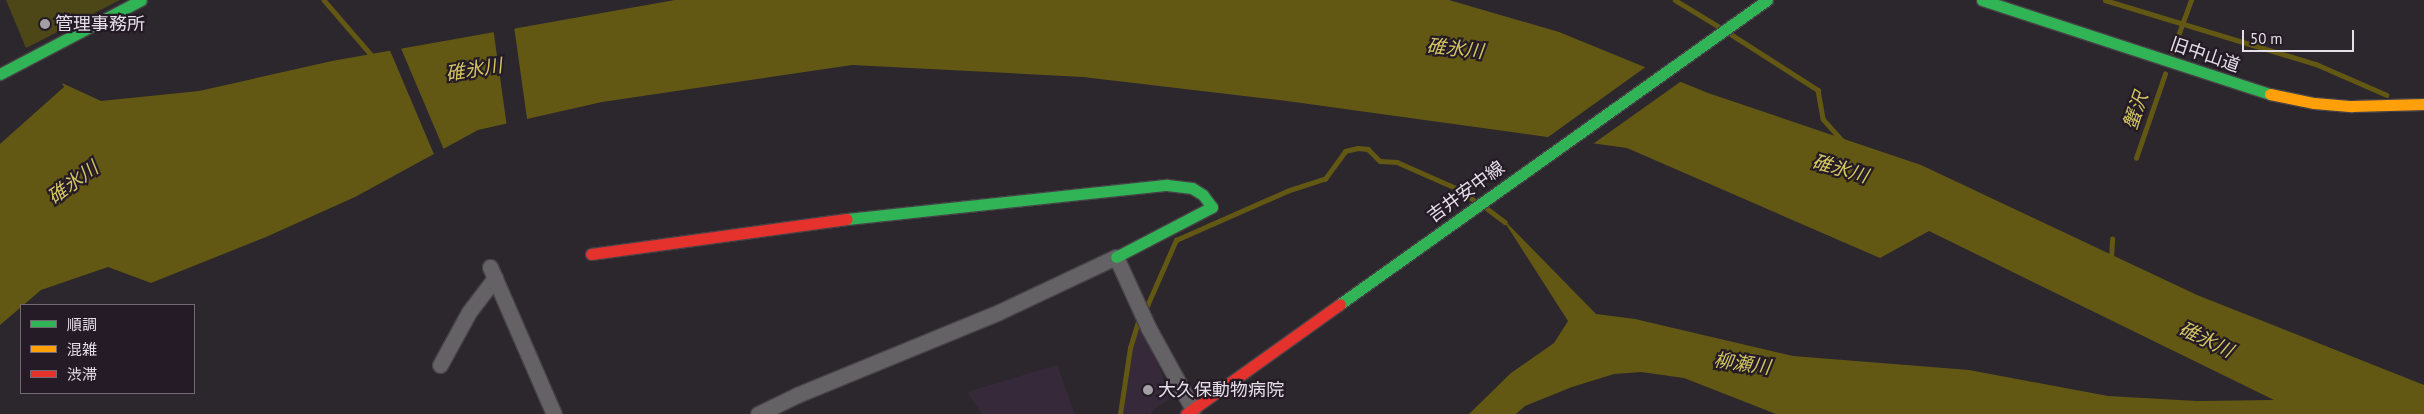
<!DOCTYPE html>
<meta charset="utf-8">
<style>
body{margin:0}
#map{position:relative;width:2424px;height:414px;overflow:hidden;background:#2c272d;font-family:"PT Sans","Noto Sans JP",sans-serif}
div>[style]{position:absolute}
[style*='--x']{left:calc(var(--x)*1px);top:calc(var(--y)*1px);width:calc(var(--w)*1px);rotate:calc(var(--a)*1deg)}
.built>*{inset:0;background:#362a3a}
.green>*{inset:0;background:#4d4617}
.water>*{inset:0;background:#625814}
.pier>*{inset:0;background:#2c272d;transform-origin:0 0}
.stream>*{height:4.5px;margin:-2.25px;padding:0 2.25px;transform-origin:2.25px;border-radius:2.25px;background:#625814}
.roads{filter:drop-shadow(1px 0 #474247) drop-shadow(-1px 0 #474247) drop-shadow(0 1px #474247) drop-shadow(0 -1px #474247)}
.street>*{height:15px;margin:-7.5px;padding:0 7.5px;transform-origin:7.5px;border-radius:7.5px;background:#656266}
.fast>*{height:11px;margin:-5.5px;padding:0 5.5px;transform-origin:5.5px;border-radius:5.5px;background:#30b455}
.slow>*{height:11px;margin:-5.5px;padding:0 5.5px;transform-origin:5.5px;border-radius:5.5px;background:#ff9f0a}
.jam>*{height:11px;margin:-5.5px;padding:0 5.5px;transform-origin:5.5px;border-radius:5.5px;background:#e5322d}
.dots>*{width:14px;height:14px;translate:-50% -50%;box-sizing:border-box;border:2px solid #241b26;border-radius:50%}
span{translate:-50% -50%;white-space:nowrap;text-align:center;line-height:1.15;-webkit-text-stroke:4.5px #241b26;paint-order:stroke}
.poi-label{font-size:18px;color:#e5dfe7}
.left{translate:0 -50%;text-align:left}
.street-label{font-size:18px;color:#e5dfe7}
.water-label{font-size:19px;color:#d3c662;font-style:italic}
.legend{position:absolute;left:20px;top:304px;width:175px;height:90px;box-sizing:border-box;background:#241b26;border:1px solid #716973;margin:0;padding:6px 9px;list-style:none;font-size:15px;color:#e5dfe7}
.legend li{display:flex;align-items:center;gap:10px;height:25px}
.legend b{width:25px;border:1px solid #716973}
.scale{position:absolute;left:2242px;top:30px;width:112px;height:22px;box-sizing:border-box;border:2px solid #e5dfe7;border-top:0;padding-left:6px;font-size:15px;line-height:18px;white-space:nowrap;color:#e5dfe7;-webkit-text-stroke:4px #241b26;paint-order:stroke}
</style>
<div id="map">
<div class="built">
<i style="clip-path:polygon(1140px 325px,1172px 397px,1153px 410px,1151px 414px,1123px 414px,1133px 346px)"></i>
<i style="clip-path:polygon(1057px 365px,1075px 414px,982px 414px,967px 392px)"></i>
</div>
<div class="green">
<i style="clip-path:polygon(6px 0,120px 0,26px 48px)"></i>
</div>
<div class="water">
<i style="clip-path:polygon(675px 0,1449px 0,1559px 32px,1708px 93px,1921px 165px,2197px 295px,2424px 385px,2424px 414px,1776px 414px,1684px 378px,1641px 372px,1614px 374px,1572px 387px,1525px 406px,1516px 414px,1469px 414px,1511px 373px,1554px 343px,1568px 321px,1502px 218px,1596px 314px,1635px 319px,1793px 356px,1969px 370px,2108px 396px,2197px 401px,2274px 400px,1929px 231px,1880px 258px,1627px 148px,1287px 101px,1083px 77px,852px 65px,602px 102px,478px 130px,355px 197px,266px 237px,151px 283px,108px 267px,41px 290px,0 325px,0 144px,64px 87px,62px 83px,101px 101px,199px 91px,332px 61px)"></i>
</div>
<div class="pier">
<i style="left:514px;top:26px;width:97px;height:21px;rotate:82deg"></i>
<i style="left:400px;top:46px;width:114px;height:11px;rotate:67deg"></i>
<i style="clip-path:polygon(1647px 66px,1683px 80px,1590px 146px,1544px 140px)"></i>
</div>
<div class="stream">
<i style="--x:324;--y:0;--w:77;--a:49.2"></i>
<i style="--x:1675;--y:0;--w:50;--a:31.2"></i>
<i style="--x:2105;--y:0;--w:220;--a:16.9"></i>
<i style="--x:2316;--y:64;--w:77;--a:23.6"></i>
<i style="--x:1729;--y:33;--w:106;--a:32.6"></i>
<i style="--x:1818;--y:90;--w:29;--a:80"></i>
<i style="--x:1823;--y:119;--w:30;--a:48"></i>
<i style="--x:2172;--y:52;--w:55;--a:-69.9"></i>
<i style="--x:2136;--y:158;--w:89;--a:-71"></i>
<i style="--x:1485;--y:207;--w:25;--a:37"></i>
<i style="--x:2111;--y:260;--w:21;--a:-87"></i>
<i style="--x:1147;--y:306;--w:72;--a:-66.3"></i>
<i style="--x:1176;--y:240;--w:121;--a:-23.8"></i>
<i style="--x:1287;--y:191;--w:40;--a:-18"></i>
<i style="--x:1325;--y:179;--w:34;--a:-54"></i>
<i style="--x:1345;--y:151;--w:13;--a:-13"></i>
<i style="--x:1358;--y:148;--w:10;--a:6"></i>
<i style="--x:1368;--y:149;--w:17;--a:45"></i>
<i style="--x:1380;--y:161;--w:17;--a:3"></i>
<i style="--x:1397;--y:162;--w:64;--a:23.8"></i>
<i style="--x:1456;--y:188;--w:22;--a:34"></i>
<i style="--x:1120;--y:414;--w:67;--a:-81.4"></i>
<i style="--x:1130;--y:348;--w:28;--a:-73"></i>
</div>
<div class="roads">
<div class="street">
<i style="--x:490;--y:267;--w:160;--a:66.5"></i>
<i style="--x:440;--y:365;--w:60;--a:-61.3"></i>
<i style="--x:469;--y:312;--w:43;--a:-52.6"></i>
<i style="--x:758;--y:414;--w:43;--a:-26"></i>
<i style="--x:797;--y:395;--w:218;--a:-22.3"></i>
<i style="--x:999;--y:312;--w:129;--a:-25.2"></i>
<i style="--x:1116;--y:257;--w:79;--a:65.4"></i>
<i style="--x:1149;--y:329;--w:91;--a:61.2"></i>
</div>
<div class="fast">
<i style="--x:1982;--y:0;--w:303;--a:18.1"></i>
<i style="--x:0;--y:74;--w:159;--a:-27.7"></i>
<i style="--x:847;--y:219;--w:322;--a:-6.1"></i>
<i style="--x:1167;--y:185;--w:25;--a:7"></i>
<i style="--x:1192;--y:188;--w:13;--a:32"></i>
<i style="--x:1203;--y:195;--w:15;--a:53"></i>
<i style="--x:1212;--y:207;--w:108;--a:152.5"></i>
<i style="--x:1340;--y:304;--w:524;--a:-35.45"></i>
</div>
<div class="slow">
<i style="--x:2270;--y:94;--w:45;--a:11.6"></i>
<i style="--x:2314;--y:103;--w:38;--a:5"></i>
<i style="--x:2352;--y:106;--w:72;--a:-1.6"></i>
</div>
<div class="jam">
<i style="--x:591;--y:254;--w:258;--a:-7.8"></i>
<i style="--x:1186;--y:414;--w:189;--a:-35.5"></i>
</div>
</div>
<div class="dots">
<i style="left:45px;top:24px;background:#a49fa6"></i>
<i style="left:1148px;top:390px;background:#a49fa6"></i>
</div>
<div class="poi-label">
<span class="left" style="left:55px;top:24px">管理事務所</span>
<span class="left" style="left:1158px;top:390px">大久保動物病院</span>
</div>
<div class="street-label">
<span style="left:2205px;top:55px;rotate:19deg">旧中山道</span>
<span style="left:1466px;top:192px;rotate:-36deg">吉井安中線</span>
</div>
<div class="water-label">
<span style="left:1455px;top:49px;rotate:6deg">碓氷川</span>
<span style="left:474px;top:70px;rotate:-9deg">碓氷川</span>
<span style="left:2136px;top:111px;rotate:-71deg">蟹沢</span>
<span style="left:1840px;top:169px;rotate:16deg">碓氷川</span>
<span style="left:73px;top:183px;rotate:-36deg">碓氷川</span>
<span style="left:2206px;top:340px;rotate:26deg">碓氷川</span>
<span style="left:1742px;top:364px;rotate:8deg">柳瀬川</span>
</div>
<ul class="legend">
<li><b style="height:6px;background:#30b455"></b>順調</li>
<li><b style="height:6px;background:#ff9f0a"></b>混雑</li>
<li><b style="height:6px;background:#e5322d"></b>渋滞</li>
</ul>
<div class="scale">50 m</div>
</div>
